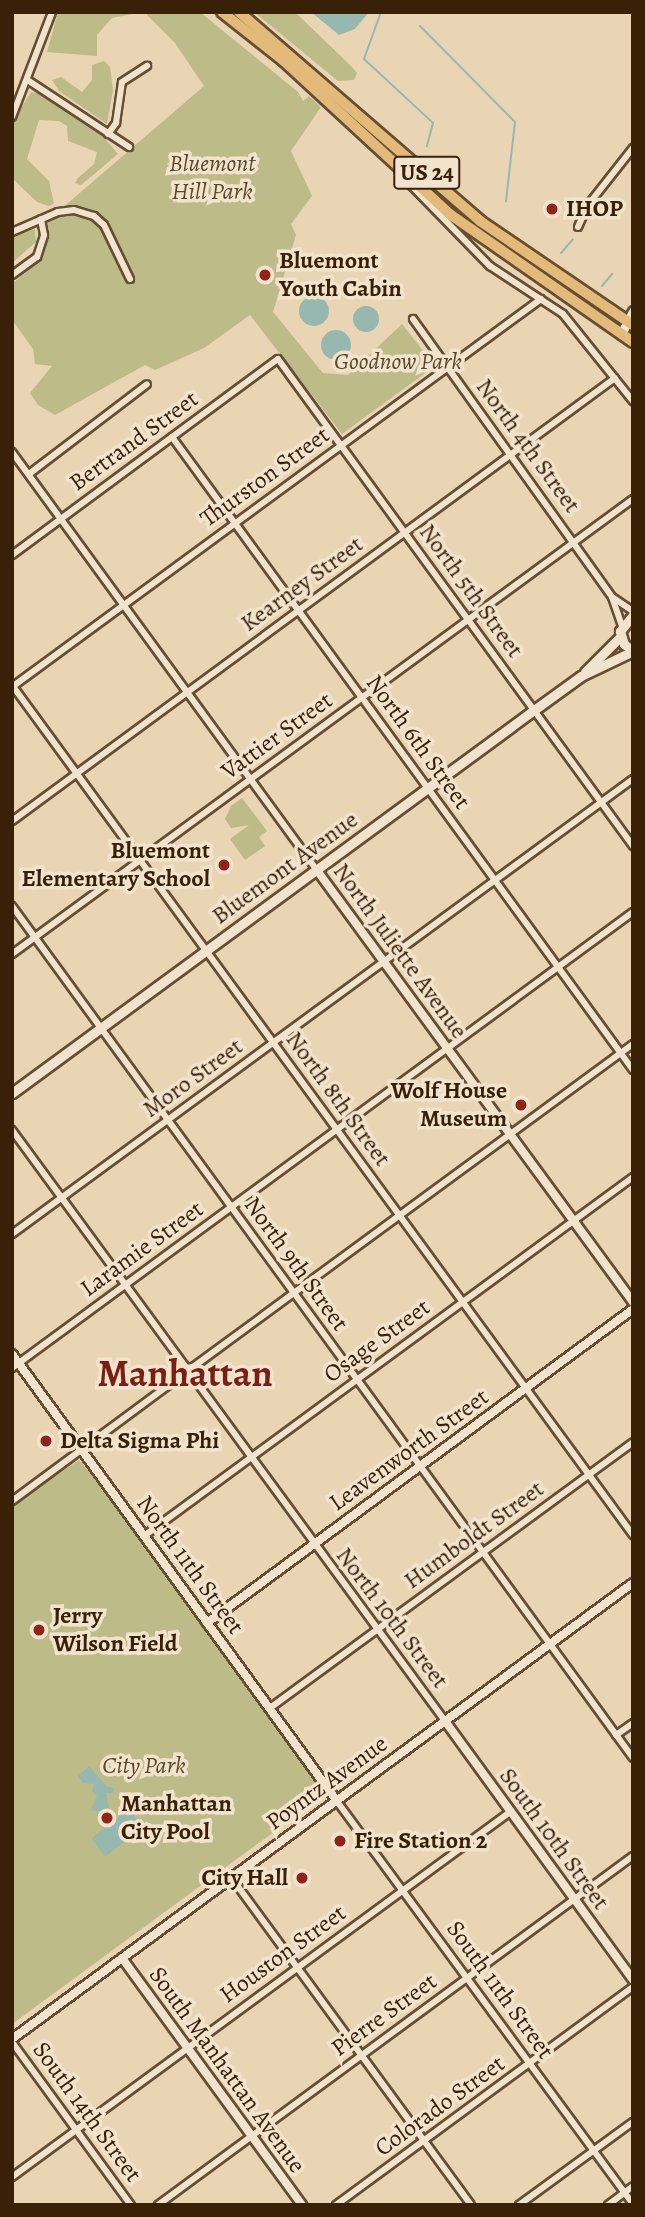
<!DOCTYPE html>
<style>
body{margin:0}
#map{position:relative;width:645px;height:2217px;overflow:hidden;background:#e9d4b3;font-family:Alegreya,serif}
div>[style]{position:absolute}
[style*='--x']{left:calc(var(--x)*1px);top:calc(var(--y)*1px);width:calc(var(--w)*1px);rotate:calc(var(--a)*1deg)}
.green>*{inset:0;background:#bdbb88}
.water>*{inset:0;background:#97b8af;transform-origin:0 0}
.round{border-radius:50%}
.stream>*{height:2px;margin:-1px;padding:0 1px;transform-origin:1px;border-radius:1px;background:#97b8af}
.roads{filter:drop-shadow(2px 0 #654e32) drop-shadow(-2px 0 #654e32) drop-shadow(0 2px #654e32) drop-shadow(0 -2px #654e32)}
.minor>*{height:6px;margin:-3px;padding:0 3px;transform-origin:3px;border-radius:3px;background:#f1e3ce}
.tertiary>*{height:8px;margin:-4px;padding:0 4px;transform-origin:4px;border-radius:4px;background:#f1e3ce}
.secondary>*{height:9px;margin:-4.5px;padding:0 4.5px;transform-origin:4.5px;border-radius:4.5px;background:#f1e3ce}
.trunk>*{height:10px;margin:-5px;padding:0 5px;transform-origin:5px;border-radius:5px;background:#e4ba7a}
.dots>*{width:19px;height:19px;translate:-50% -50%;box-sizing:border-box;border:4px solid #f1e3ce;border-radius:50%}
span{translate:-50% -50%;white-space:nowrap;text-align:center;line-height:1.15;-webkit-text-stroke:7px #f1e3ce;paint-order:stroke}
.shield-label span{padding:2px 5px;background:#f1e3ce;border:2px solid;border-radius:5px;-webkit-text-stroke-width:0}
.shield-label{font-size:23px;color:#392107;font-weight:700}
.park-label{font-size:24px;color:#5a4827;font-style:italic}
.poi-label{font-size:24px;color:#392107;font-weight:700}
.left{translate:0 -50%;text-align:left}
.right{translate:-100% -50%;text-align:right}
.street-label{font-size:24px;color:#392107}
.town-label{font-size:38px;color:#7a1f14;font-weight:700}
.frame{position:absolute;inset:0;border:14px solid #392107;pointer-events:none}
</style>
<div id="map">
<div class="green">
<i style="clip-path:polygon(58px 12px,142px 12px,112px 18px,97px 35px,97px 56px,47px 52px)"></i>
<i style="clip-path:polygon(144px 12px,200px 12px,298px 92px,303px 101px,309px 96px,321px 107px,291px 151px,312px 196px,291px 224px,296px 235px,273px 312px,323px 373px,348px 375px,402px 324px,435px 366px,342px 434px,250px 315px,204px 348px,155px 370px,145px 365px,55px 415px,38px 405px,30px 393px,52px 366px,35px 364px,33px 349px,13px 321px,12px 284px,41px 260px,49px 234px,46px 222px,204px 86px,175px 43px)"></i>
<i style="clip-path:polygon(254px 12px,295px 12px,351px 66px,357px 73px,354px 80px,338px 81px)"></i>
<i style="clip-path:polygon(104px 61px,110px 67px,113px 90px,107px 124px,59px 91px,52px 80px,61px 77px,82px 92px,92px 80px,92px 65px)"></i>
<i style="clip-path:polygon(31px 92px,43px 94px,99px 132px,118px 154px,81px 185px,75px 183px,78px 178px,94px 164px,97px 152px,68px 141px,67px 126px,59px 121px,39px 120px,27px 159px,49px 181px,54px 204px,49px 206px,37px 202px,12px 178px,12px 123px)"></i>
<i style="clip-path:polygon(35px 229px,36px 242px,12px 263px,12px 237px)"></i>
<i style="clip-path:polygon(242px 798px,267px 831px,259px 837px,265px 846px,245px 860px,230px 839px,249px 825px,231px 828px,225px 819px,231px 806px)"></i>
<i style="clip-path:polygon(79px 1460px,108px 1492px,324px 1795px,12px 2024px,12px 1505px)"></i>
</div>
<div class="water">
<i style="clip-path:polygon(311px 12px,369px 12px,355px 29px,339px 35px)"></i>
<i class="round" style="left:299px;top:296px;width:30px;height:30px"></i>
<i class="round" style="left:353px;top:306px;width:26px;height:26px"></i>
<i class="round" style="left:321px;top:330px;width:30px;height:30px"></i>
<i style="clip-path:polygon(89px 1766px,106px 1786px,114px 1788px,114px 1793px,106px 1793px,110px 1813px,91px 1810px,97px 1795px,92px 1791px,94px 1784px,83px 1783px,78px 1776px)"></i>
<i style="left:129px;top:1809px;width:23px;height:48px;rotate:52deg"></i>
</div>
<div class="stream">
<i style="--x:381;--y:12;--w:50;--a:109.9"></i>
<i style="--x:364;--y:59;--w:94;--a:42.8"></i>
<i style="--x:433;--y:123;--w:24;--a:105"></i>
<i style="--x:420;--y:26;--w:135;--a:45.3"></i>
<i style="--x:515;--y:122;--w:80;--a:96.5"></i>
<i style="--x:561;--y:253;--w:18;--a:-49"></i>
<i style="--x:602;--y:286;--w:16;--a:-50"></i>
</div>
<div class="roads">
<div class="minor">
<i style="--x:29;--y:81;--w:120;--a:33.4"></i>
<i style="--x:12;--y:117;--w:112;--a:-69.1"></i>
<i style="--x:108;--y:134;--w:14;--a:-54"></i>
<i style="--x:116;--y:123;--w:41;--a:-81.7"></i>
<i style="--x:122;--y:82;--w:30;--a:-33"></i>
<i style="--x:406;--y:180;--w:120;--a:45.7"></i>
<i style="--x:490;--y:266;--w:87;--a:33.3"></i>
<i style="--x:563;--y:314;--w:112;--a:51.2"></i>
<i style="--x:578;--y:227;--w:24;--a:-66"></i>
<i style="--x:588;--y:205;--w:73;--a:-51.7"></i>
<i style="--x:12;--y:232;--w:50;--a:-23.5"></i>
<i style="--x:58;--y:212;--w:16;--a:-7"></i>
<i style="--x:74;--y:210;--w:21;--a:17"></i>
<i style="--x:94;--y:216;--w:13;--a:42"></i>
<i style="--x:104;--y:225;--w:60;--a:64.3"></i>
<i style="--x:12;--y:275;--w:31;--a:-36"></i>
<i style="--x:37;--y:257;--w:23;--a:-72"></i>
<i style="--x:44;--y:235;--w:16;--a:-101"></i>
<i style="--x:413;--y:319;--w:342;--a:54.4"></i>
<i style="--x:612;--y:597;--w:31;--a:71"></i>
<i style="--x:172;--y:437;--w:783;--a:53.93"></i>
<i style="--x:12;--y:452;--w:516;--a:53.91"></i>
<i style="--x:29;--y:474;--w:148;--a:-37.3"></i>
<i style="--x:12;--y:555;--w:330;--a:-36.4"></i>
<i style="--x:278;--y:359;--w:603;--a:53.91"></i>
<i style="--x:612;--y:597;--w:25;--a:34"></i>
<i style="--x:12;--y:685;--w:1053;--a:53.85"></i>
<i style="--x:12;--y:687;--w:656;--a:-36.26"></i>
<i style="--x:12;--y:821;--w:748;--a:-36.3"></i>
<i style="--x:12;--y:906;--w:1054;--a:53.91"></i>
<i style="--x:12;--y:954;--w:770;--a:-36.23"></i>
<i style="--x:12;--y:1130;--w:733;--a:53.77"></i>
<i style="--x:12;--y:1234;--w:770;--a:-36.23"></i>
<i style="--x:12;--y:1368;--w:770;--a:-36.29"></i>
<i style="--x:12;--y:1501;--w:210;--a:-36.5"></i>
<i style="--x:181;--y:1376;--w:9;--a:-63"></i>
<i style="--x:185;--y:1368;--w:8;--a:-7"></i>
<i style="--x:193;--y:1367;--w:546;--a:-36.28"></i>
<i style="--x:144;--y:1536;--w:607;--a:-36.28"></i>
<i style="--x:270;--y:1708;--w:450;--a:-36.2"></i>
<i style="--x:616;--y:1735;--w:21;--a:-35"></i>
<i style="--x:336;--y:1800;--w:501;--a:53.68"></i>
<i style="--x:231;--y:1877;--w:406;--a:53.8"></i>
<i style="--x:12;--y:2042;--w:202;--a:53.9"></i>
<i style="--x:12;--y:2177;--w:617;--a:-36.24"></i>
<i style="--x:158;--y:2205;--w:589;--a:-36.31"></i>
<i style="--x:336;--y:2205;--w:368;--a:-36.3"></i>
<i style="--x:519;--y:2205;--w:141;--a:-36.1"></i>
<i style="--x:608;--y:2205;--w:31;--a:-37"></i>
</div>
<div class="tertiary">
<i style="--x:316;--y:869;--w:537;--a:53.79"></i>
<i style="--x:12;--y:1354;--w:551;--a:54"></i>
<i style="--x:207;--y:1623;--w:529;--a:-36.39"></i>
<i style="--x:445;--y:1721;--w:320;--a:54"></i>
<i style="--x:122;--y:1958;--w:306;--a:53.9"></i>
<i style="--x:12;--y:2039;--w:770;--a:-36.29"></i>
</div>
<div class="secondary">
<i style="--x:621;--y:334;--w:26;--a:-62"></i>
<i style="--x:633;--y:615;--w:21;--a:129"></i>
<i style="--x:620;--y:631;--w:14;--a:73"></i>
<i style="--x:624;--y:644;--w:11;--a:38"></i>
<i style="--x:585;--y:672;--w:51;--a:-45"></i>
<i style="--x:12;--y:1093;--w:647;--a:-36.27"></i>
<i style="--x:534;--y:710;--w:58;--a:-35.9"></i>
<i style="--x:581;--y:676;--w:58;--a:-25.7"></i>
</div>
<div class="trunk">
<i style="--x:222;--y:12;--w:79;--a:38.3"></i>
<i style="--x:284;--y:61;--w:227;--a:42.7"></i>
<i style="--x:451;--y:215;--w:222;--a:34.9"></i>
<i style="--x:239;--y:12;--w:319;--a:40.9"></i>
<i style="--x:480;--y:221;--w:185;--a:34.2"></i>
</div>
</div>
<div class="dots">
<i style="left:552px;top:209px;background:#8f2418"></i>
<i style="left:265px;top:275px;background:#8f2418"></i>
<i style="left:224px;top:865px;background:#8f2418"></i>
<i style="left:521px;top:1105px;background:#8f2418"></i>
<i style="left:46px;top:1441px;background:#8f2418"></i>
<i style="left:39px;top:1630px;background:#8f2418"></i>
<i style="left:107px;top:1818px;background:#8f2418"></i>
<i style="left:340px;top:1841px;background:#8f2418"></i>
<i style="left:302px;top:1878px;background:#8f2418"></i>
</div>
<div class="shield-label">
<span style="left:427px;top:173px">US 24</span>
</div>
<div class="park-label">
<span style="left:212px;top:178px">Bluemont<br>Hill Park</span>
<span style="left:398px;top:362px">Goodnow Park</span>
<span style="left:144px;top:1766px">City Park</span>
</div>
<div class="poi-label">
<span class="left" style="left:566px;top:209px">IHOP</span>
<span class="left" style="left:279px;top:275px">Bluemont<br>Youth Cabin</span>
<span class="right" style="left:210px;top:865px">Bluemont<br>Elementary School</span>
<span class="right" style="left:507px;top:1105px">Wolf House<br>Museum</span>
<span class="left" style="left:60px;top:1441px">Delta Sigma Phi</span>
<span class="left" style="left:53px;top:1630px">Jerry<br>Wilson Field</span>
<span class="left" style="left:121px;top:1818px">Manhattan<br>City Pool</span>
<span class="left" style="left:354px;top:1841px">Fire Station 2</span>
<span class="right" style="left:288px;top:1878px">City Hall</span>
</div>
<div class="street-label">
<span style="left:134px;top:441px;rotate:-36deg">Bertrand Street</span>
<span style="left:528px;top:446px;rotate:54deg">North 4th Street</span>
<span style="left:265px;top:477px;rotate:-36deg">Thurston Street</span>
<span style="left:302px;top:584px;rotate:-36deg">Kearney Street</span>
<span style="left:471px;top:591px;rotate:54deg">North 5th Street</span>
<span style="left:277px;top:736px;rotate:-36deg">Vattier Street</span>
<span style="left:418px;top:742px;rotate:54deg">North 6th Street</span>
<span style="left:285px;top:868px;rotate:-36deg">Bluemont Avenue</span>
<span style="left:400px;top:951px;rotate:54deg">North Juliette Avenue</span>
<span style="left:193px;top:1078px;rotate:-36deg">Moro Street</span>
<span style="left:338px;top:1099px;rotate:54deg">North 8th Street</span>
<span style="left:142px;top:1249px;rotate:-36deg">Laramie Street</span>
<span style="left:296px;top:1264px;rotate:54deg">North 9th Street</span>
<span style="left:377px;top:1341px;rotate:-36deg">Osage Street</span>
<span style="left:409px;top:1450px;rotate:-36deg">Leavenworth Street</span>
<span style="left:474px;top:1535px;rotate:-36deg">Humboldt Street</span>
<span style="left:190px;top:1565px;rotate:54deg">North 11th Street</span>
<span style="left:392px;top:1618px;rotate:53deg">North 10th Street</span>
<span style="left:327px;top:1783px;rotate:-36deg">Poyntz Avenue</span>
<span style="left:554px;top:1839px;rotate:54deg">South 10th Street</span>
<span style="left:283px;top:1954px;rotate:-36deg">Houston Street</span>
<span style="left:500px;top:1990px;rotate:54deg">South 11th Street</span>
<span style="left:384px;top:2015px;rotate:-36deg">Pierre Street</span>
<span style="left:227px;top:2070px;rotate:54deg">South Manhattan Avenue</span>
<span style="left:440px;top:2106px;rotate:-36deg">Colorado Street</span>
<span style="left:87px;top:2112px;rotate:54deg">South 14th Street</span>
</div>
<div class="town-label">
<span style="left:185px;top:1374px">Manhattan</span>
</div>
<div class="frame"></div>
</div>
